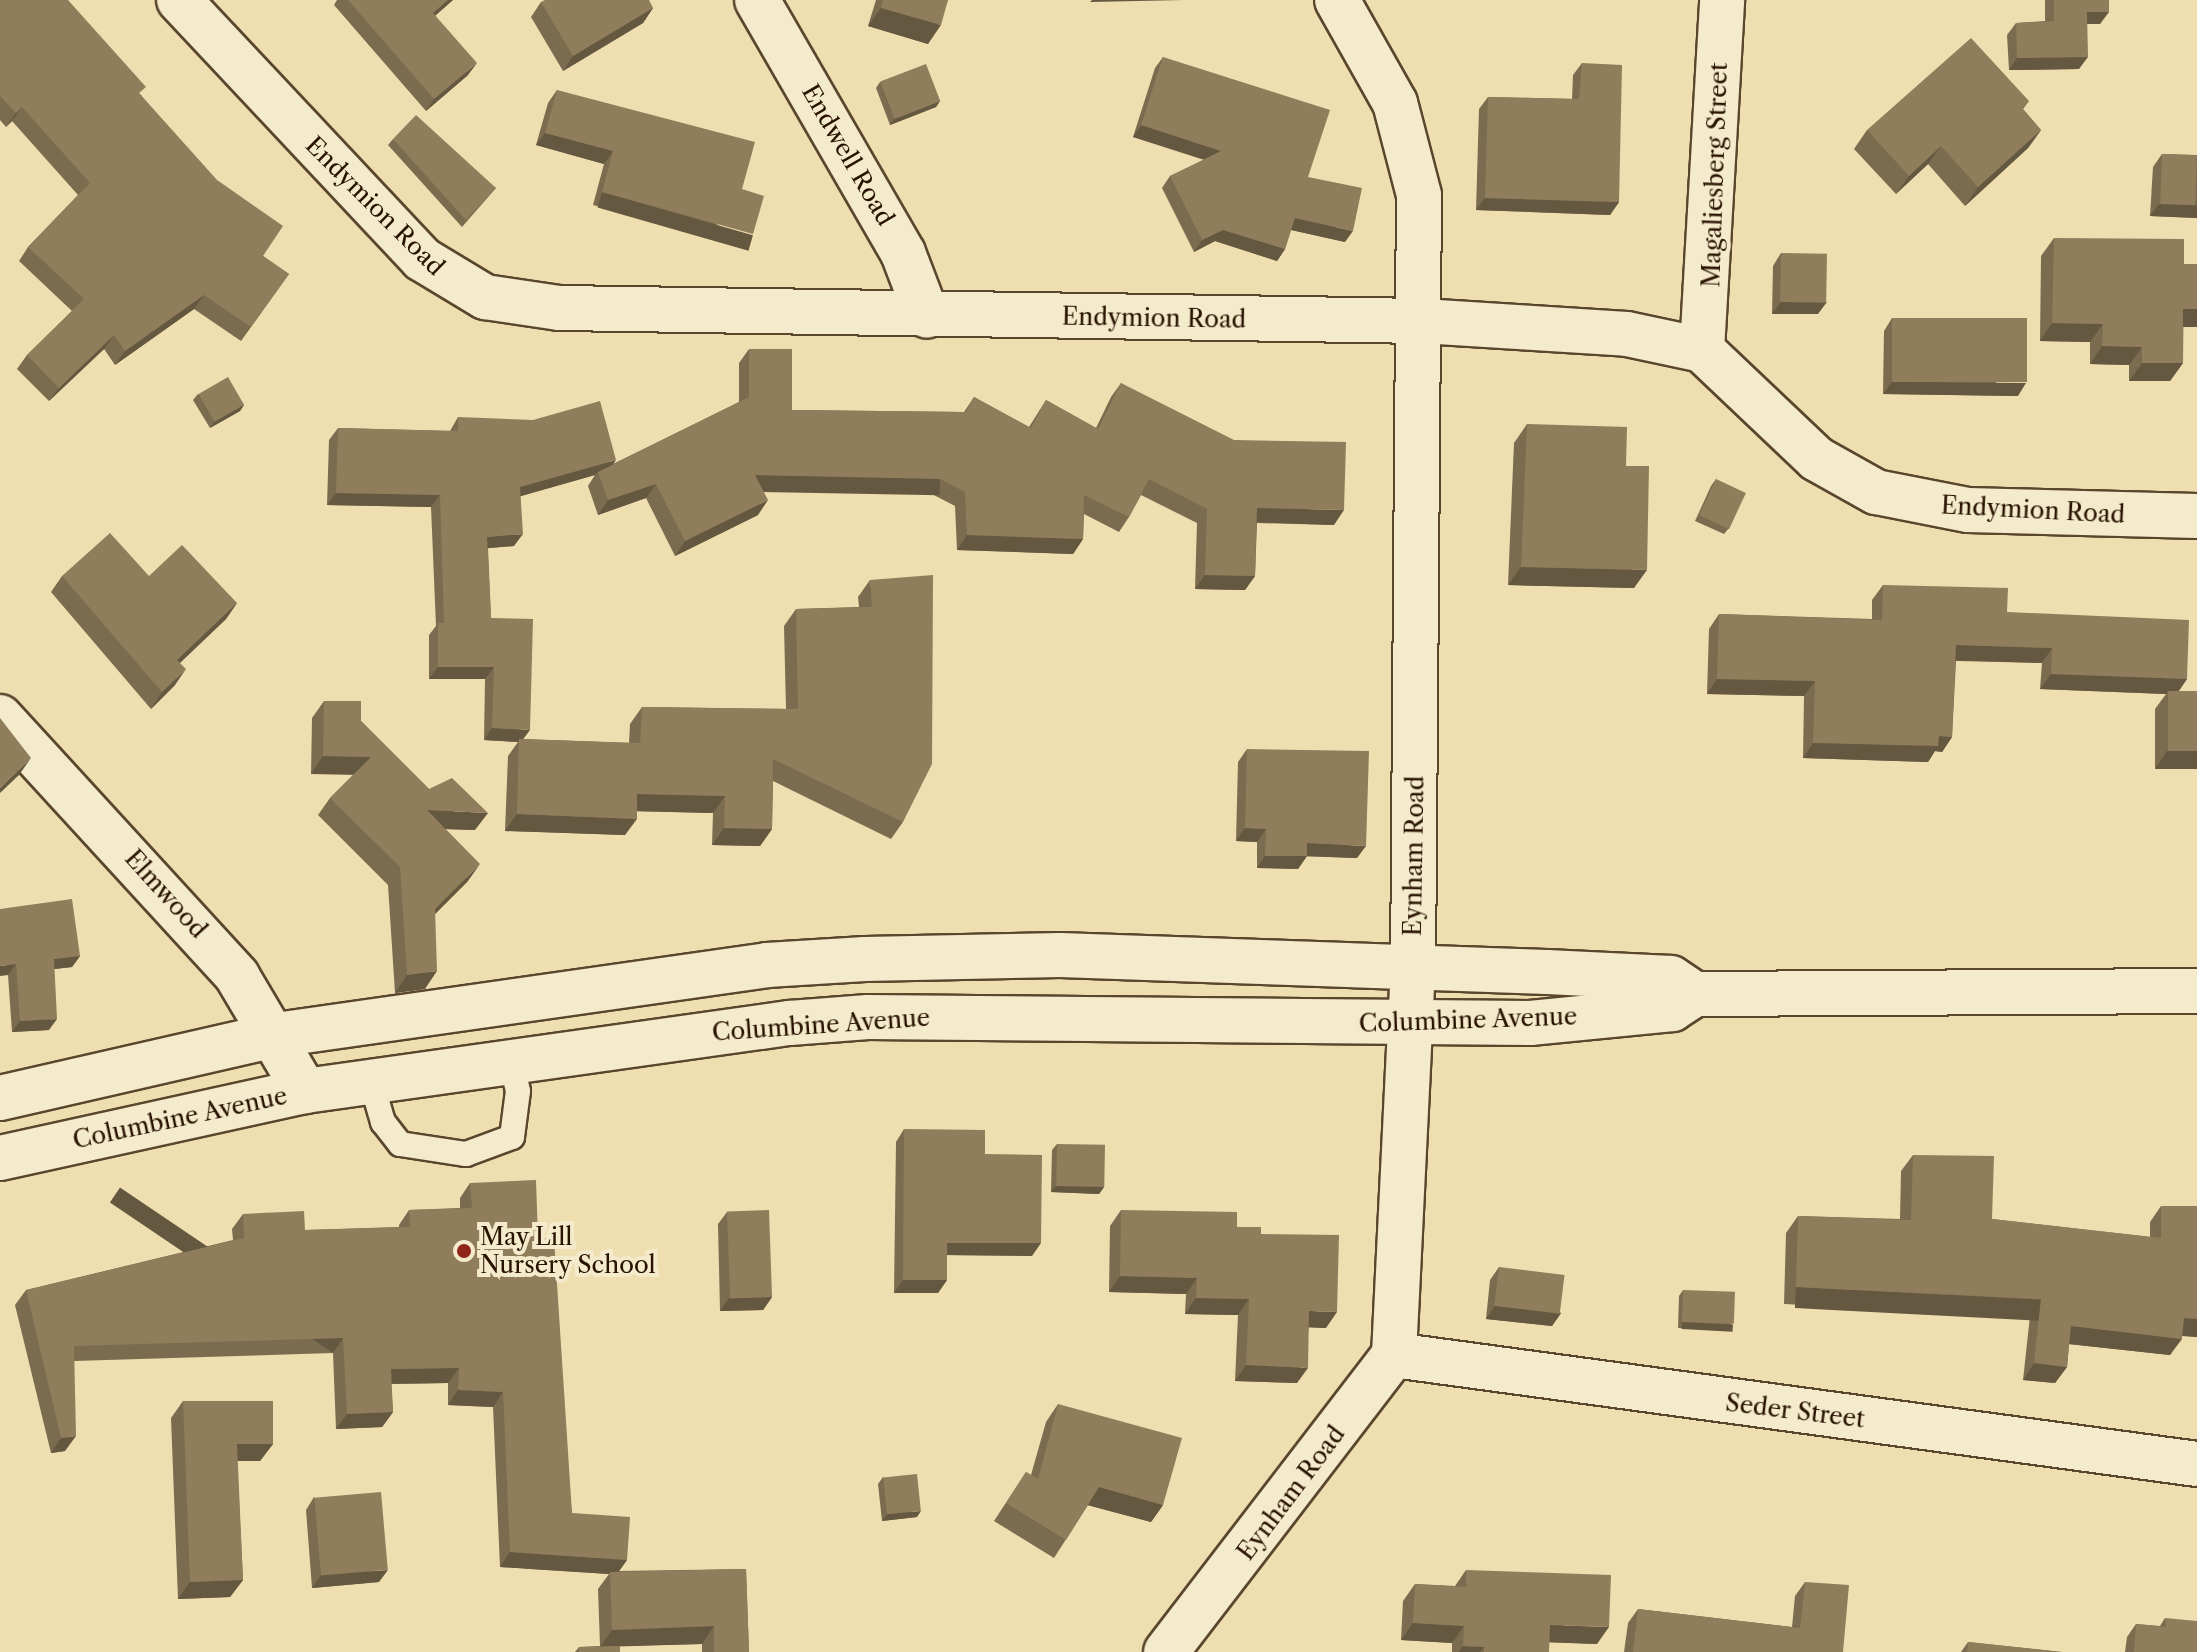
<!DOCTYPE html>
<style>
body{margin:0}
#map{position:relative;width:2197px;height:1652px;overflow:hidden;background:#eedeb0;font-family:"Libre Caslon Text",serif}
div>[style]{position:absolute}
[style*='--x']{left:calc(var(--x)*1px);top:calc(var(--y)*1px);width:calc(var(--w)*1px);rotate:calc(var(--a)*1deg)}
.roads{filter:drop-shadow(2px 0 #5a462d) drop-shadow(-2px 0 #5a462d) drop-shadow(0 2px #5a462d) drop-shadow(0 -2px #5a462d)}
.service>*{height:24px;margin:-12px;padding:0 12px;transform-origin:12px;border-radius:12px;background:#f4eacc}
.minor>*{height:44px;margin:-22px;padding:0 22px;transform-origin:22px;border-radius:22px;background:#f4eacc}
.secondary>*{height:44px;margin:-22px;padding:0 22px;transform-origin:22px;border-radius:22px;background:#f4eacc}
.wall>*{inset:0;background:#7b6c4f}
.shaded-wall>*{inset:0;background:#645840;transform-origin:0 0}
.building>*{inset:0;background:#8f7d5c;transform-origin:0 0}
.dots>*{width:22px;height:22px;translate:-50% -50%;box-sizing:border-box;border:4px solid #f4eacc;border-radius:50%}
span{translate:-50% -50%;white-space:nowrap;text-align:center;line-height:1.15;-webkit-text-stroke:8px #f4eacc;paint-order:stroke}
.street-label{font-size:24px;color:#281301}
.poi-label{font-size:24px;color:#281301}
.left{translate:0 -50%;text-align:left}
</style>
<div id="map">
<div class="roads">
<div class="service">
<i style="--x:371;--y:1081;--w:43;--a:73.7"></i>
<i style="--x:383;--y:1122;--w:28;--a:52"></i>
<i style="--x:400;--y:1144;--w:67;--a:8.6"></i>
<i style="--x:466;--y:1154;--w:49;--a:-20.3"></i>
<i style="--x:512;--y:1137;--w:46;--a:-82.6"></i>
<i style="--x:518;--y:1091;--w:32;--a:-103"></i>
</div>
<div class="minor">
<i style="--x:179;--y:0;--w:355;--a:46.8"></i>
<i style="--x:422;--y:259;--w:74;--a:31.1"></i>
<i style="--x:485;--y:297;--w:75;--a:8.5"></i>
<i style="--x:559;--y:308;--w:863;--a:0.86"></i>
<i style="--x:1422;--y:321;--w:205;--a:3.6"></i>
<i style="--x:1627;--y:334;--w:77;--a:12"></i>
<i style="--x:1702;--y:350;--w:158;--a:43.5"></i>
<i style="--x:1817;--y:459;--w:68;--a:29.2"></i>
<i style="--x:1876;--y:492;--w:94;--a:11.1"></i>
<i style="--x:1968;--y:510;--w:229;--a:1.5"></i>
<i style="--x:757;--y:0;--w:292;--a:60"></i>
<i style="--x:903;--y:253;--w:67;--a:69.1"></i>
<i style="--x:1702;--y:350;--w:351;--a:-86.7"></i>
<i style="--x:0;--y:717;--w:351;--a:47.5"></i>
<i style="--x:237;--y:976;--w:134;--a:59.4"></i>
<i style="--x:1394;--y:1355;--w:810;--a:7.73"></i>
<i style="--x:1166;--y:1652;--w:374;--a:-52.5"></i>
<i style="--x:1394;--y:1355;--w:385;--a:-87.2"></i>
<i style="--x:1413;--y:970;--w:775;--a:-89.56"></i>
<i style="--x:1419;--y:195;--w:95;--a:-104.6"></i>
<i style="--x:1395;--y:103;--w:118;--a:-119.4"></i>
</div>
<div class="secondary">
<i style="--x:0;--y:1098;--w:283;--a:-12.9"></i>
<i style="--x:276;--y:1035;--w:496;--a:-8.1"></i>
<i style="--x:767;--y:965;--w:98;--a:-3.5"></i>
<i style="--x:865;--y:959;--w:195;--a:-1.2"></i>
<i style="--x:1060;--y:955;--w:487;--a:2"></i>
<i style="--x:1547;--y:972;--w:124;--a:2.8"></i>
<i style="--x:1671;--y:978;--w:29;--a:34"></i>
<i style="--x:1695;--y:994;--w:502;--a:-0.34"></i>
<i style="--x:0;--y:1158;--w:312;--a:-12.4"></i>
<i style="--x:305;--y:1091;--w:490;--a:-8"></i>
<i style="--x:790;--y:1023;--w:78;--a:-4.4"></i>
<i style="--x:868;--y:1017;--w:662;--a:0.52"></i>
<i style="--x:1530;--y:1023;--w:143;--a:-5.6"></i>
<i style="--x:1672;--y:1009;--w:27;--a:-33"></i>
</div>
</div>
<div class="wall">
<i style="clip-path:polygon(0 0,141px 95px,263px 256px,289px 274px,241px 341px,194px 309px,115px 365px,104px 349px,49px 401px,17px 369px,27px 355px,72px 311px,19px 261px,28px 247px,78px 195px,12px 121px,6px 127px,0 120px)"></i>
<i style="clip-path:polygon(337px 0,453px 0,435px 16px,468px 75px,426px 111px,334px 5px)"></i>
<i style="clip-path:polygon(876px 0,948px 0,928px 44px,868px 26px)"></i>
<i style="clip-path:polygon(2045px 0,2109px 0,2100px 24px,2087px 24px,2079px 69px,2009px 70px,2007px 35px,2016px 23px,2045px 21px)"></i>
<i style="clip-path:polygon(541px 2px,653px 8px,643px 23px,563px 71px,531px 17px)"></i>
<i style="clip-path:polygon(1163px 57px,1308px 177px,1345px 242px,1291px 230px,1285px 249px,1277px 261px,1215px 241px,1194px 252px,1162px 188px,1170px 176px,1204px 160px,1133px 137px,1155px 68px)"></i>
<i style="clip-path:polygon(1582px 63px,1619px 202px,1610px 215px,1476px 210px,1479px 109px,1488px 97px,1572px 99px,1573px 75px)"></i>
<i style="clip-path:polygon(880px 82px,940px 101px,936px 107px,890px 125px,876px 88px)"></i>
<i style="clip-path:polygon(557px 90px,744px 247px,593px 205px,604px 164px,536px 145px,548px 103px)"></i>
<i style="clip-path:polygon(2029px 101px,2023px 109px,2041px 130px,2028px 148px,1965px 206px,1928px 164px,1896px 194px,1854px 149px,1867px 130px)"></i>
<i style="clip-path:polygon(393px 139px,496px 188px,462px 227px,388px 145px)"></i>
<i style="clip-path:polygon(2162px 154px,2197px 155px,2197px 218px,2150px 216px,2153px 167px)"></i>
<i style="clip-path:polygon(2054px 238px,2184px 264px,2183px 363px,2170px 381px,2129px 381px,2129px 365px,2090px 364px,2090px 342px,2040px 341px,2041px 256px)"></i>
<i style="clip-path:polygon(1781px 253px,1818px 314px,1772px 314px,1773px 266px)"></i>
<i style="clip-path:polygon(1892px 318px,2018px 396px,1883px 394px,1884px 331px)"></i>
<i style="clip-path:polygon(749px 349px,792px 410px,964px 412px,974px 397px,1029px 427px,1046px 400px,1096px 428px,1111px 397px,1121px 383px,1334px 525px,1257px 523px,1255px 576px,1245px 590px,1195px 589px,1197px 523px,1141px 495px,1129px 517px,1119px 532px,1084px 514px,1083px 539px,1073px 554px,957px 550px,955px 506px,930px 493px,762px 490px,758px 515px,675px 556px,646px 498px,598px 515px,588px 486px,595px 475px,520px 496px,514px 546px,488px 548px,491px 618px,523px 739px,629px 743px,630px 724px,642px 707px,786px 709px,784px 626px,796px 609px,859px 607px,858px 597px,870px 580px,903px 822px,891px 839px,773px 781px,772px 829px,760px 846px,712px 845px,713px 813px,637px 811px,625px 835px,505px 831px,508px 756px,518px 742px,484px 740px,485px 679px,429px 679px,429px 635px,436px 626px,431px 507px,327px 505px,329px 440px,338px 428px,450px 431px,458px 417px,613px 464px,739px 402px,739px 363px)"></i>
<i style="clip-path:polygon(198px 394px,244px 405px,240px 411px,210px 428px,193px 400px)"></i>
<i style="clip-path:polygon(1527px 424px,1626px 466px,1634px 588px,1508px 585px,1514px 443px)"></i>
<i style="clip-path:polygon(1716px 479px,1729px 528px,1724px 534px,1695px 521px,1711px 486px)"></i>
<i style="clip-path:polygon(62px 576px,149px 576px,237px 603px,226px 619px,180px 663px,175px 685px,151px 709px,51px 592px)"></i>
<i style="clip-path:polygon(1883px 585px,2007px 612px,2187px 679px,2179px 691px,2197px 769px,2155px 769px,2155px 709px,2166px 694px,2040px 689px,2042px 663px,1956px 661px,1952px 737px,1942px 752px,1935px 751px,1928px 762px,1803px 758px,1804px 696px,1707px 694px,1709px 629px,1719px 614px,1872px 619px,1872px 600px)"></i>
<i style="clip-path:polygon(324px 701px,361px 721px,429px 789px,475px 830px,445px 829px,468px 881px,435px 914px,425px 989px,395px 993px,388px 885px,318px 815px,330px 798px,354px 774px,311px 774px,312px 718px)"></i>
<i style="clip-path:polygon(1247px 749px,1357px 858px,1307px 856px,1298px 869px,1257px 868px,1257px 842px,1236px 841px,1238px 762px)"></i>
<i style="clip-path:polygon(0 909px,80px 956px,72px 967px,54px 969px,49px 1030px,12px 1032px,8px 975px)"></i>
<i style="clip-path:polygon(904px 1129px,985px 1154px,1032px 1256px,947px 1255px,947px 1280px,938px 1293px,894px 1293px,896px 1142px)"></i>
<i style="clip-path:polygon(1057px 1144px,1104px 1187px,1099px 1194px,1051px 1192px,1052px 1150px)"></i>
<i style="clip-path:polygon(1913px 1155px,1992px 1219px,2150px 1237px,2150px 1222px,2161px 1206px,2197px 1206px,2197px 1337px,2182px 1336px,2170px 1355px,2069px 1344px,2067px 1367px,2055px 1383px,2023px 1380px,2030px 1316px,1784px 1304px,1786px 1233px,1798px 1216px,1900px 1219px,1901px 1171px)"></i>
<i style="clip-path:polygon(470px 1183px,538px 1238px,572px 1513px,627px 1560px,619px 1571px,746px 1569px,749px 1652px,702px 1652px,702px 1644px,620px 1646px,620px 1652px,575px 1652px,579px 1647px,600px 1646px,598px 1589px,609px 1574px,500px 1567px,493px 1407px,448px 1405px,448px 1383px,391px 1384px,393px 1412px,382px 1427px,336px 1429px,333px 1353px,74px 1361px,65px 1451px,51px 1453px,15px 1305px,26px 1290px,233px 1240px,232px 1229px,243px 1214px,305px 1230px,399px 1227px,399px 1225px,409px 1210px,460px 1208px,460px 1198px)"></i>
<i style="clip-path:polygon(1121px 1210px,1237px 1227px,1261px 1234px,1326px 1328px,1309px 1327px,1297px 1383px,1235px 1381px,1238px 1315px,1185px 1314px,1186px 1294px,1109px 1292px,1110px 1226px)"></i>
<i style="clip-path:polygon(727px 1212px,772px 1297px,763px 1310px,720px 1311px,718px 1224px)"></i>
<i style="clip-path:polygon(1499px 1267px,1561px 1313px,1552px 1326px,1486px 1319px,1490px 1280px)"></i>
<i style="clip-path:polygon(1683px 1290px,1733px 1325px,1729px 1331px,1678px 1328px,1679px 1296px)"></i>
<i style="clip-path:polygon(183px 1401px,273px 1444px,260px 1461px,237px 1461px,243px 1580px,230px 1597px,178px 1599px,171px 1418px)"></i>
<i style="clip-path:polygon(1058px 1404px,1163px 1505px,1151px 1522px,1088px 1505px,1054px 1558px,994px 1521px,1026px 1472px,1031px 1475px,1046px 1422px)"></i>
<i style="clip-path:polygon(883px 1477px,917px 1517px,882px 1521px,878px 1484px)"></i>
<i style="clip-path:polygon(314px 1497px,379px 1582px,312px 1588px,306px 1510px)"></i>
<i style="clip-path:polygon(1466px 1570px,1597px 1644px,1549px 1642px,1549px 1652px,1452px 1652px,1452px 1643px,1401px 1640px,1403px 1601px,1415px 1584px,1455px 1586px)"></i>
<i style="clip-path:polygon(1805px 1582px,1843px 1652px,1624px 1652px,1628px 1623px,1638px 1609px,1792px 1627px,1795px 1596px)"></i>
<i style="clip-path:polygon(2165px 1618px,2197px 1652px,2125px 1652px,2127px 1637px,2136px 1624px,2160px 1626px)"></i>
<i style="clip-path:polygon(1968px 1642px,2062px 1652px,1961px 1652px)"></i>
</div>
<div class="shaded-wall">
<i style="clip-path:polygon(448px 0,453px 0,424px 25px,433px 13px)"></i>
<i style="clip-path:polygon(1092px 0,1184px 0,1090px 2px)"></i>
<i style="clip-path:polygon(653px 8px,643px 23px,563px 71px,573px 56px)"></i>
<i style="clip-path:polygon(881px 8px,941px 25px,928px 44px,868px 26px)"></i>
<i style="clip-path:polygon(2087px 12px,2109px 12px,2100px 24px,2078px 24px)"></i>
<i style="clip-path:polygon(2088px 57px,2079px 69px,2009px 70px,2017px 58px)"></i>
<i style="clip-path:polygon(477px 63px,468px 75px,426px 111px,434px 99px)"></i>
<i style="clip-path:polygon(940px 101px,936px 107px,890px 125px,895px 118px)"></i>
<i style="clip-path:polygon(22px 107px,12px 121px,6px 127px,16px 113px)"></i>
<i style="clip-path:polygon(1141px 125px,1221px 151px,1213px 162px,1133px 137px)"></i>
<i style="clip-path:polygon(2041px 130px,2028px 148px,1965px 206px,1978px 187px)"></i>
<i style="clip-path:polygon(545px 133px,613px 151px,604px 164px,536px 145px)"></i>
<i style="clip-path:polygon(1941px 146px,1928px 164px,1896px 194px,1909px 176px)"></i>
<i style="left:602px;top:192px;width:157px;height:16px;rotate:16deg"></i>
<i style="clip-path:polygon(1485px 198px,1619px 202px,1610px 215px,1476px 210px)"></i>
<i style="clip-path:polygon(2159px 204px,2197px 205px,2197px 218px,2150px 216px)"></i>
<i style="clip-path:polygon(1295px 218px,1353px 231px,1345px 242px,1287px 229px)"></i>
<i style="clip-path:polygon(1223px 230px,1285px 249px,1277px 261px,1215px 241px,1194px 252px,1202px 240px)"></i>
<i style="clip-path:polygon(204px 295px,194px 309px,115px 365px,125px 351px)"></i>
<i style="clip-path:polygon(1781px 302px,1827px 302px,1818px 314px,1772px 314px)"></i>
<i style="clip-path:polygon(2183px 309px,2197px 309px,2197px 327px,2170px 327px)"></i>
<i style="clip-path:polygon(2052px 323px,2103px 324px,2090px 342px,2040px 341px)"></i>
<i style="clip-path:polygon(114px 335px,104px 349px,49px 401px,59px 388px)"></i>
<i style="clip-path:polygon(2102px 346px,2142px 347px,2129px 365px,2090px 364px)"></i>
<i style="clip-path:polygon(2142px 363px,2183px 363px,2170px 381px,2129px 381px)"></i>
<i style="clip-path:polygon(1892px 382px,2026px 383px,2018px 396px,1883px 394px)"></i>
<i style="clip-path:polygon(244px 405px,240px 411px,210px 428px,214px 422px)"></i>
<i style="clip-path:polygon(616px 460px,608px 472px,598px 472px,595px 475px,511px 499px,520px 487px)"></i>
<i style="left:755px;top:475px;width:185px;height:17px;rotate:1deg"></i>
<i style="clip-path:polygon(656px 484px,646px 498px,598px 515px,608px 500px)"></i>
<i style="clip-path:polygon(336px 493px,440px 495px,431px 507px,327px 505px)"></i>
<i style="clip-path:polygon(768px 500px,758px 515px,675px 556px,685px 541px)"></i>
<i style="clip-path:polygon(1257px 508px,1344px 510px,1334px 525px,1247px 522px)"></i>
<i style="clip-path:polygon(523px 534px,514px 546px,479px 549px,487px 537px)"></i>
<i style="clip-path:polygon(967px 535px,1083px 539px,1073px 554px,957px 550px)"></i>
<i style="clip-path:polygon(1521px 567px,1647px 570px,1634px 588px,1508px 585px)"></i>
<i style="clip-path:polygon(1205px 575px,1255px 576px,1245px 590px,1195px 589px)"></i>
<i style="clip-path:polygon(237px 603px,226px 619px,166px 676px,177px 660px)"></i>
<i style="clip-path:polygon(1956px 645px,2052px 648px,2042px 663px,1946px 660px)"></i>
<i style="clip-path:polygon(438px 667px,494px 667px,485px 679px,429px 679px)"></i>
<i style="clip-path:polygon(186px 669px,175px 685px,151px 709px,162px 692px)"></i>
<i style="clip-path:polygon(2051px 674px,2187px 679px,2176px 694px,2168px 691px,2166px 694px,2040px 689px)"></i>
<i style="clip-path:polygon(1717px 679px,1815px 681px,1804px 696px,1707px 694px)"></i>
<i style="clip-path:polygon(492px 728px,530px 730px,521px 742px,519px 739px,518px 742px,484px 740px)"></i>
<i style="clip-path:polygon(1939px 736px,1952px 737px,1942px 752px,1935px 751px,1928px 762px,1803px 758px,1813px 743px)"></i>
<i style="clip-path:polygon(2167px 751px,2197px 751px,2197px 769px,2155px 769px)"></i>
<i style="clip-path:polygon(323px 756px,371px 757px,359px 775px,311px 774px)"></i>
<i style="clip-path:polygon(31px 758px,19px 775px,0 793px,0 788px)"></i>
<i style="clip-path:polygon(637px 794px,725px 796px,713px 813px,626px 811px)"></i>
<i style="clip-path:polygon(427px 810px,488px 813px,475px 830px,414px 828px)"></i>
<i style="clip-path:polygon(517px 814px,637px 819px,625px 835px,505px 831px)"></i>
<i style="clip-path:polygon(724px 828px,772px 829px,760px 846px,712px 845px)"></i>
<i style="clip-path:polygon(1245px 828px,1266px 829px,1257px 842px,1236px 841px)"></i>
<i style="clip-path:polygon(1307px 843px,1366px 846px,1357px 858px,1298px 856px)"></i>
<i style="clip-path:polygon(1265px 856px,1307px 856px,1298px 869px,1257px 868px)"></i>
<i style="clip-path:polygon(480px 864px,468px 881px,422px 927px,435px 909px)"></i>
<i style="clip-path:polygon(80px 956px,72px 967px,46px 970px,54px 959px)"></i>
<i style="clip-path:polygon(16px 964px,8px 975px,0 976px,0 966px)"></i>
<i style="clip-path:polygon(437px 971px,425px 989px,395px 993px,407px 975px)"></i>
<i style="clip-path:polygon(57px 1019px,49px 1030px,12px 1032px,20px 1021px)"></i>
<i style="clip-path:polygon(1056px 1186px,1104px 1187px,1099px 1194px,1051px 1192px)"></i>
<i style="clip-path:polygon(947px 1243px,1041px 1243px,1032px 1256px,938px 1255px)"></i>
<i style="clip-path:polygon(1120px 1276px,1197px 1278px,1186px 1294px,1109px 1292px)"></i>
<i style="clip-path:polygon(903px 1280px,947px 1280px,938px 1293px,894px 1293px)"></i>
<i style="left:1796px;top:1287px;width:245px;height:21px;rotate:3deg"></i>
<i style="clip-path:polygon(772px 1297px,763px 1310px,720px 1311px,729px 1298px)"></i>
<i style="clip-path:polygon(1196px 1298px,1249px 1299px,1238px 1315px,1185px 1314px)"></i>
<i style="clip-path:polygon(1495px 1306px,1561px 1313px,1552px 1326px,1486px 1319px)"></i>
<i style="clip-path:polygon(1309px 1311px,1337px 1312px,1326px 1328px,1298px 1327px)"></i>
<i style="clip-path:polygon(2184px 1318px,2197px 1319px,2197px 1337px,2172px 1335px)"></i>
<i style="left:1682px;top:1322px;width:51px;height:7px;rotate:3deg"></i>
<i style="clip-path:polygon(2071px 1326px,2182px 1339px,2170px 1355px,2059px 1343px)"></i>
<i style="left:343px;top:1338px;width:18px;height:269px;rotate:124deg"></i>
<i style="clip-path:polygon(2034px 1363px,2067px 1367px,2055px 1383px,2023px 1380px)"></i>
<i style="clip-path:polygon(1246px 1365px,1308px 1368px,1297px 1383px,1235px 1381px)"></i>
<i style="clip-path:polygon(459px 1368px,448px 1383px,380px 1384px,391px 1369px)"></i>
<i style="clip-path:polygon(458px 1390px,503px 1392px,493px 1407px,448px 1405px)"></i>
<i style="clip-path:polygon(393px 1412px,382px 1427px,336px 1429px,347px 1414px)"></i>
<i style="clip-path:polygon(76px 1436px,65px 1451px,51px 1453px,61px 1438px)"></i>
<i style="clip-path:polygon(237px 1444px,273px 1444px,260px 1461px,224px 1461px)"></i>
<i style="clip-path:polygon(1099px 1487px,1163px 1505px,1151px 1522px,1087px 1505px)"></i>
<i style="clip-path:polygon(921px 1511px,917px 1517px,882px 1521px,887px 1514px)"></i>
<i style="clip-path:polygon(510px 1552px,627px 1560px,617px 1574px,610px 1572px,609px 1574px,500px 1567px)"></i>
<i style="clip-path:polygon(388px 1570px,379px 1582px,312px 1588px,321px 1575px)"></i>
<i style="clip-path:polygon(243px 1580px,230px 1597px,178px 1599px,190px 1582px)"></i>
<i style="clip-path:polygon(1413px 1623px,1464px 1626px,1452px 1643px,1401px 1640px)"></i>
<i style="clip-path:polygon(1550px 1625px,1609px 1627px,1597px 1644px,1538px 1642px)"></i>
<i style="clip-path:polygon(714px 1626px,702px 1644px,600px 1647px,612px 1630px)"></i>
<i style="clip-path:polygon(1463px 1646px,1484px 1647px,1480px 1652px,1459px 1652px)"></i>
</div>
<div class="building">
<i style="clip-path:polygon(0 0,68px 0,146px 87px,139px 93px,217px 180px,283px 226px,263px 256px,289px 274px,251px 327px,204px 295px,125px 351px,114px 335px,59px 388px,27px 355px,84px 299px,28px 247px,90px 183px,22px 107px,16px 113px,0 96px)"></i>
<i style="clip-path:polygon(348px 0,448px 0,433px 13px,477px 63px,434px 99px)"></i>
<i style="clip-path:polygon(545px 0,649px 0,653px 8px,573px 56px,541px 2px)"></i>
<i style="clip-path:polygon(883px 0,948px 0,941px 25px,881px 8px)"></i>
<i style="clip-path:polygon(2054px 0,2109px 0,2109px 12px,2087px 12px,2088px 57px,2017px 58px,2016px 23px,2054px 21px)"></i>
<i style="clip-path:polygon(1971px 38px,2029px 101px,2022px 108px,2041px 130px,1978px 187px,1941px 146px,1909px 176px,1867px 130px)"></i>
<i style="clip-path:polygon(1163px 57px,1330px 110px,1308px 177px,1362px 188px,1353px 231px,1295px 218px,1285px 249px,1223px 230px,1202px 240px,1170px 176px,1221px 151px,1141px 125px)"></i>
<i style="clip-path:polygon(1582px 63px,1622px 65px,1619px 202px,1485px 198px,1488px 97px,1579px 99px)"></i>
<i style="left:926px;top:64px;width:40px;height:49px;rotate:69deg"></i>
<i style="clip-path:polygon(557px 90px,755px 142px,742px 189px,764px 196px,753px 234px,602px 192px,613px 151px,545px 133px)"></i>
<i style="clip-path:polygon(416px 115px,496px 188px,466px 220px,393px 139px)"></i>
<i style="left:2162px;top:154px;width:35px;height:50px;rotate:2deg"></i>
<i style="clip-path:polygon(2054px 238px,2184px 239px,2184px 264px,2197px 264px,2197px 309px,2183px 309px,2183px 363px,2142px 363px,2142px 347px,2102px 346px,2103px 324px,2052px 323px)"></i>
<i style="left:1781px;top:253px;width:46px;height:49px;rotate:1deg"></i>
<i style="left:1892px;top:318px;width:135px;height:64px"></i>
<i style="clip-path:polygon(749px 349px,792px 349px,792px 410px,966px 412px,974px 397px,1031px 428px,1046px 400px,1098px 429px,1121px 383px,1234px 440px,1346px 442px,1344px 510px,1257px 508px,1255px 576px,1205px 575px,1207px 509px,1149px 479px,1129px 517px,1084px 495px,1083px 539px,967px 535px,965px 492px,940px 479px,755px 475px,768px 500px,685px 541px,656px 484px,608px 500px,598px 472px,749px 397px)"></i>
<i style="left:228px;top:377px;width:32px;height:34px;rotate:60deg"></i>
<i style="clip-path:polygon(600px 401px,616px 460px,520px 487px,523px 534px,487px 537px,491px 618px,533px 619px,530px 730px,492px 728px,494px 667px,438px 667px,438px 623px,444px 623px,440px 495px,336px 493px,338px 428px,458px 431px,458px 417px,533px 420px)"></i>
<i style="clip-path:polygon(1527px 424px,1627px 427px,1626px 466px,1649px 466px,1647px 570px,1521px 567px)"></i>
<i style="left:1716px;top:479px;width:33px;height:40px;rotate:25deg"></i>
<i style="clip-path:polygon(110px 533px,149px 576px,182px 545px,237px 603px,177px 660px,186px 669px,162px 692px,62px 576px)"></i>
<i style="clip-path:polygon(933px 575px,932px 764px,903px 822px,773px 759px,772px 829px,724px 828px,725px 796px,637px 794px,637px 819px,517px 814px,519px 739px,640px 743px,642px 707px,798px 709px,796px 609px,872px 607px,870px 580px)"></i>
<i style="clip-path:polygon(1883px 585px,2008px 588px,2007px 612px,2189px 620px,2187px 679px,2051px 674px,2052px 648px,1956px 645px,1952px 737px,1939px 736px,1938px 746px,1813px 743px,1815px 681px,1717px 679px,1719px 614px,1882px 620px)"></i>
<i style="left:2168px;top:691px;width:29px;height:60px"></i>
<i style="clip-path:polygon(324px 701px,361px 701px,361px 721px,429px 789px,452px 778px,488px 813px,427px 810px,480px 864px,435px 909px,437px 971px,407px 975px,400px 867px,330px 798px,371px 757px,323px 756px)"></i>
<i style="clip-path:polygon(0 718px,31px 758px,0 788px)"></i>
<i style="clip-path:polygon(1247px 749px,1369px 751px,1366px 846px,1307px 843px,1307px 856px,1265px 856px,1266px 829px,1245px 828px)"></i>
<i style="clip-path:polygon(72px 899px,80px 956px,54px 959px,57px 1019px,20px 1021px,16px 964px,0 966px,0 909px)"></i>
<i style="clip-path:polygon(904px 1129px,985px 1130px,985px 1154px,1042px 1155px,1041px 1243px,947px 1243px,947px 1280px,903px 1280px)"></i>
<i style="left:1057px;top:1144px;width:48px;height:42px;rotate:1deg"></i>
<i style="clip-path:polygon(1913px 1155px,1994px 1156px,1992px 1219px,2161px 1238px,2161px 1206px,2197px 1206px,2197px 1319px,2184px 1318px,2182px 1339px,2071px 1326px,2067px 1367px,2034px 1363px,2041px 1299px,1796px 1287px,1798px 1216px,1911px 1220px)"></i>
<i style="clip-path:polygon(536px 1180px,538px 1238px,554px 1238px,572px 1513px,630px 1517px,627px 1560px,510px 1552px,503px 1392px,458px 1390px,459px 1368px,391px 1369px,393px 1412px,347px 1414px,343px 1338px,74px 1346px,76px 1436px,61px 1438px,26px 1290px,244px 1238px,243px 1214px,304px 1211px,305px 1230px,410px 1227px,409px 1210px,472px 1208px,470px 1183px)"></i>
<i style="left:769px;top:1210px;width:87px;height:42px;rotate:88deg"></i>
<i style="clip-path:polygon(1121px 1210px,1237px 1212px,1237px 1227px,1261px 1227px,1261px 1234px,1339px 1235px,1337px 1312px,1309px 1311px,1308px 1368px,1246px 1365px,1249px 1299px,1196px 1298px,1197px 1278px,1120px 1276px)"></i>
<i style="left:1499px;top:1267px;width:66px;height:39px;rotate:7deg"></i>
<i style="left:1683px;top:1290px;width:52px;height:32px;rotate:2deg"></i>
<i style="clip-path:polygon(183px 1401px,273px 1401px,273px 1444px,237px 1444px,243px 1580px,190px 1582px)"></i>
<i style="clip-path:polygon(1058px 1404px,1182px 1438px,1163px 1505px,1099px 1487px,1066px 1540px,1006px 1503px,1026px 1472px,1038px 1479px)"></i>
<i style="left:917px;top:1474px;width:37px;height:34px;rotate:84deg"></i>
<i style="left:381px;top:1492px;width:78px;height:67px;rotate:85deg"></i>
<i style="clip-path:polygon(746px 1569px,749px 1652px,714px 1652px,714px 1626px,612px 1630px,610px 1572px)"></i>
<i style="clip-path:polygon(1466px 1570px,1611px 1575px,1609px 1627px,1550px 1625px,1549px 1652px,1484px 1652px,1484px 1647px,1463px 1646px,1464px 1626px,1413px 1623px,1415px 1584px,1466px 1587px)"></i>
<i style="clip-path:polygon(1805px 1582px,1849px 1585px,1843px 1652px,1633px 1652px,1638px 1609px,1800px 1628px)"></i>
<i style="clip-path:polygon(2165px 1618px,2197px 1621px,2197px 1652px,2134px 1652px,2136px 1624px,2166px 1627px)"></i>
<i style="clip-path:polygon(1968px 1642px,2062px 1652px,1967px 1652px)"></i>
<i style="clip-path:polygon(620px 1646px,620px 1652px,579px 1652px,579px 1647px)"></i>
</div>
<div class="dots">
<i style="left:464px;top:1251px;background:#8f2418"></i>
</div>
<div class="street-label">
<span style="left:848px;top:155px;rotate:60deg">Endwell Road</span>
<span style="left:1715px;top:175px;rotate:-88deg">Magaliesberg Street</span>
<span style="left:375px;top:206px;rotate:45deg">Endymion Road</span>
<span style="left:1154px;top:318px;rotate:1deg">Endymion Road</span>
<span style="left:2033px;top:510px;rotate:3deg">Endymion Road</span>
<span style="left:1414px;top:856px;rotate:-89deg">Eynham Road</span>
<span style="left:166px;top:894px;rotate:48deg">Elmwood</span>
<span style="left:1468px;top:1020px;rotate:-2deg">Columbine Avenue</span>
<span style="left:821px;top:1025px;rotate:-4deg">Columbine Avenue</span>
<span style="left:180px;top:1118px;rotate:-12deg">Columbine Avenue</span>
<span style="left:1795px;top:1411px;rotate:7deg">Seder Street</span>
<span style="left:1291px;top:1493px;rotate:-53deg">Eynham Road</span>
</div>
<div class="poi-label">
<span class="left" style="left:480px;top:1251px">May Lill<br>Nursery School</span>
</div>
</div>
